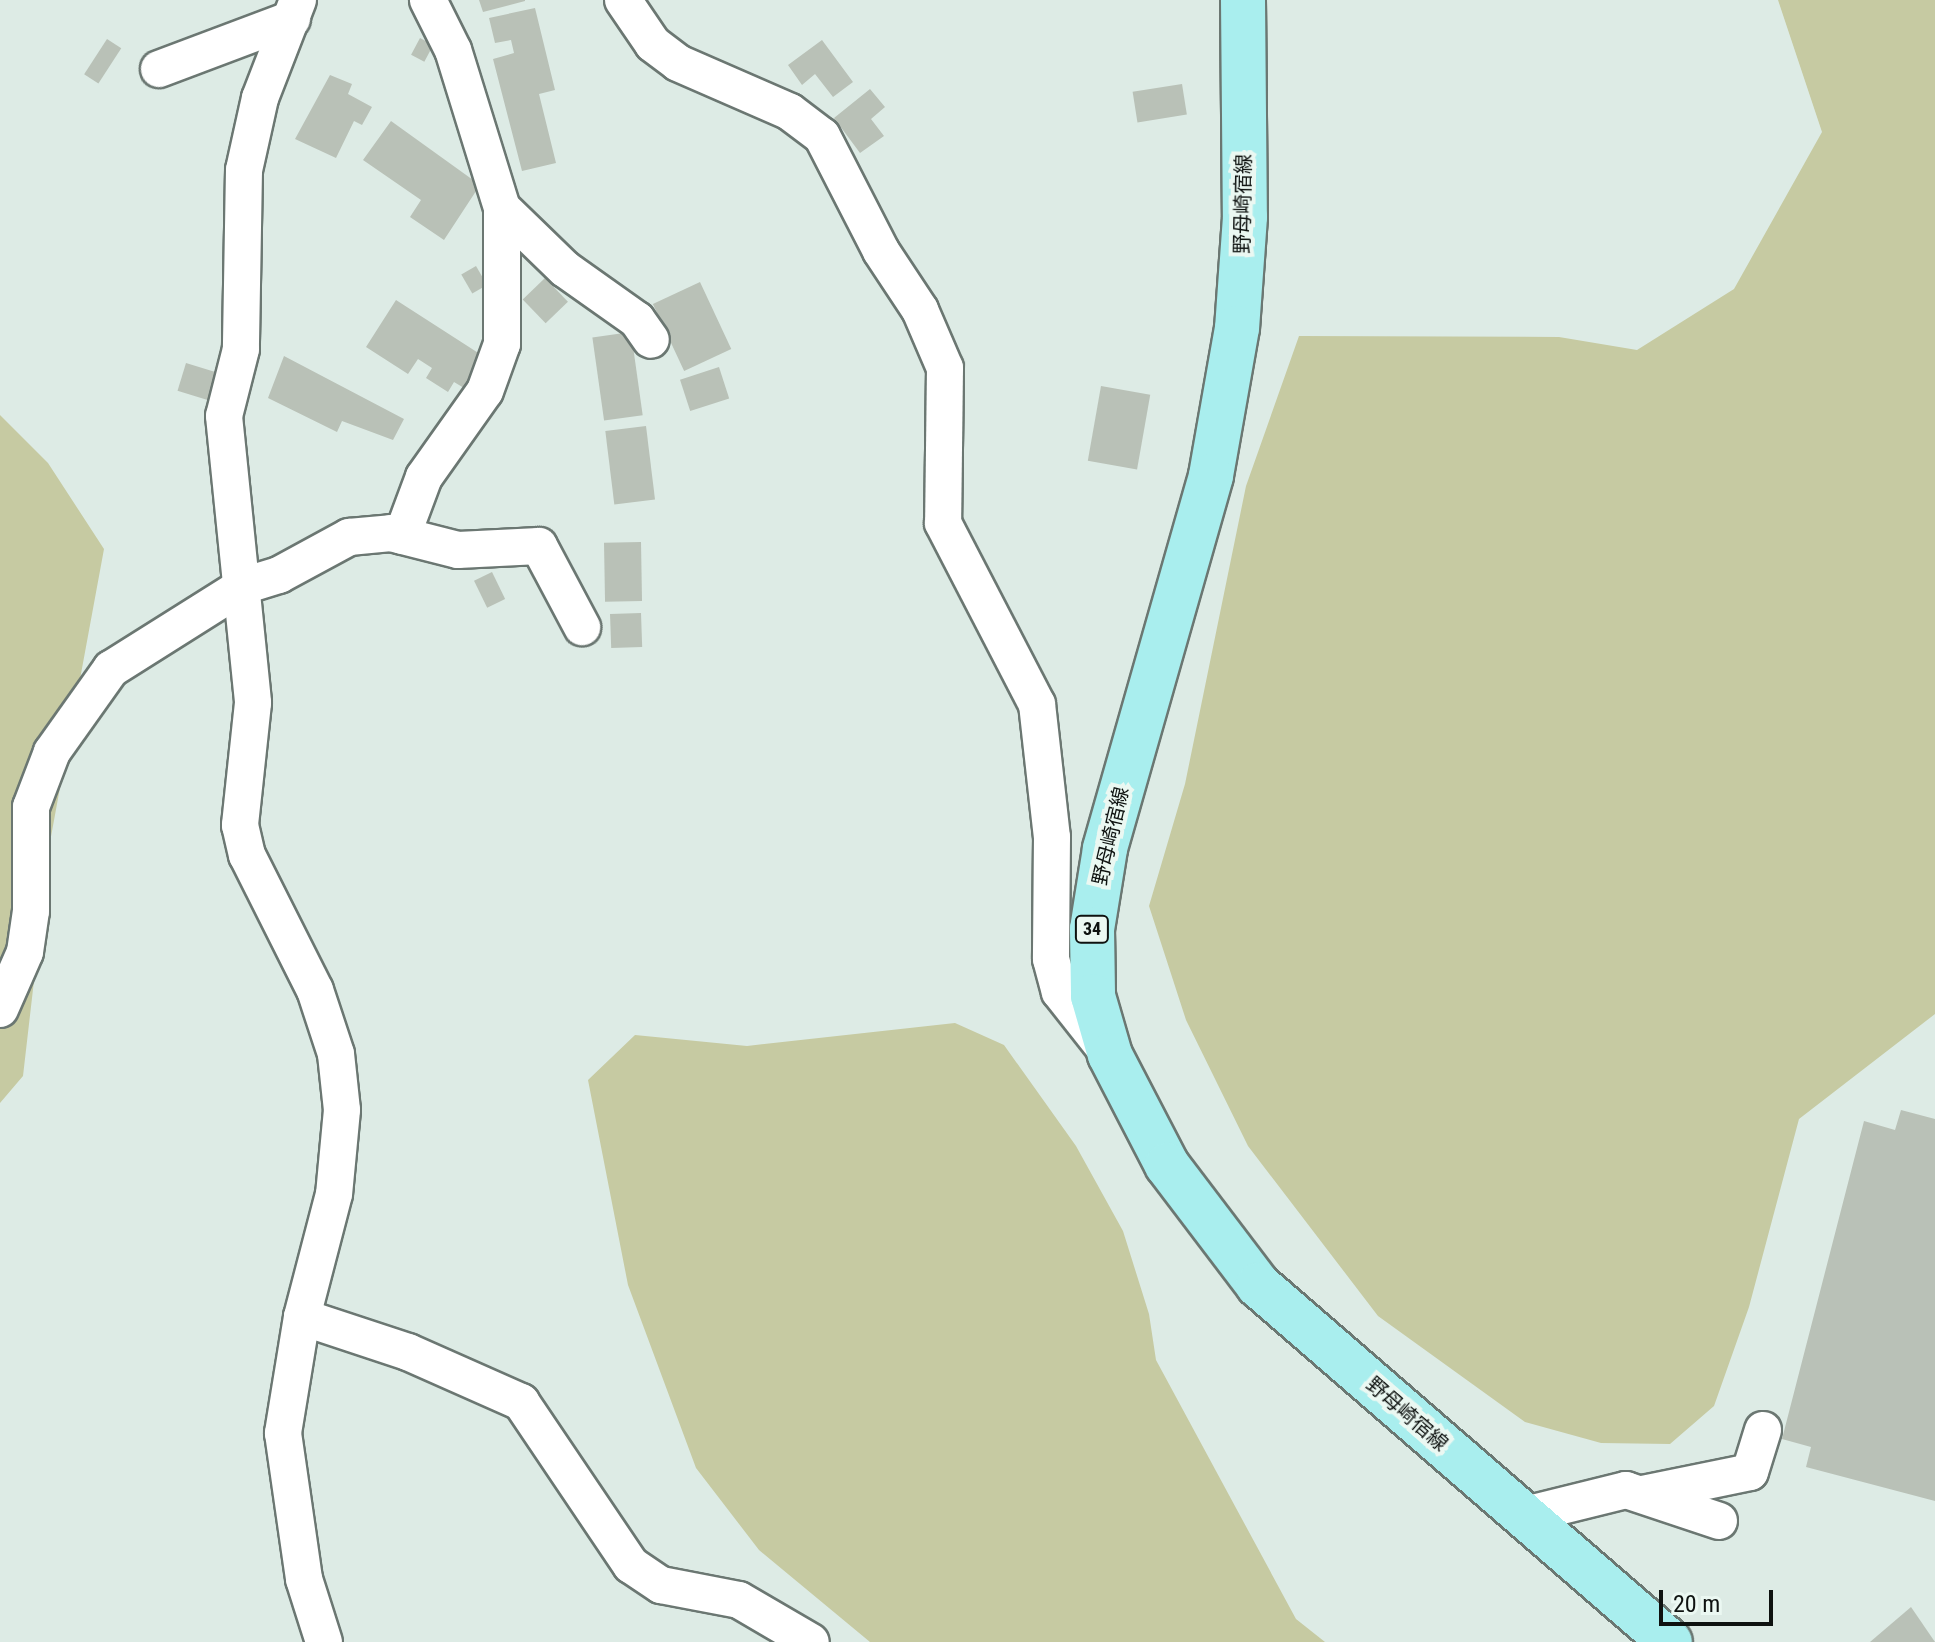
<!DOCTYPE html>
<meta charset="utf-8">
<style>
body{margin:0}
#map{position:relative;width:1935px;height:1642px;overflow:hidden;background:#ddebe5;font-family:"Roboto Condensed","Noto Sans JP",sans-serif}
div>[style]{position:absolute}
[style*='--x']{left:calc(var(--x)*1px);top:calc(var(--y)*1px);width:calc(var(--w)*1px);rotate:calc(var(--a)*1deg)}
.green>*{inset:0;background:#c6caa2}
.building>*{inset:0;background:#b9c1b7;transform-origin:0 0}
.roads{filter:drop-shadow(2px 0 #6b7772) drop-shadow(-2px 0 #6b7772) drop-shadow(0 2px #6b7772) drop-shadow(0 -2px #6b7772)}
.minor>*{height:36px;margin:-18px;padding:0 18px;transform-origin:18px;border-radius:18px;background:#fff}
.primary>*{height:44px;margin:-22px;padding:0 22px;transform-origin:22px;border-radius:22px;background:#a9eeee}
span{translate:-50% -50%;white-space:nowrap;text-align:center;line-height:1.15;-webkit-text-stroke:8px #ebf8f2;paint-order:stroke}
.shield-label span{padding:2px 6px;background:#ebf8f2;border:2px solid;border-radius:6px;-webkit-text-stroke-width:0}
.shield-label{font-size:18px;color:#0e1210;font-weight:700}
.street-label{font-size:20px;color:#0e1210}
.scale{position:absolute;left:1659px;top:1590px;width:114px;height:36px;box-sizing:border-box;border:4px solid #0e1210;border-top:0;padding-left:10px;font-size:24px;line-height:28px;white-space:nowrap;color:#0e1210;-webkit-text-stroke:6px #ebf8f2;paint-order:stroke}
</style>
<div id="map">
<div class="green">
<i style="clip-path:polygon(1778px 0,1935px 0,1935px 1014px,1799px 1119px,1749px 1307px,1714px 1406px,1670px 1444px,1601px 1443px,1525px 1422px,1378px 1316px,1248px 1146px,1186px 1020px,1149px 906px,1185px 784px,1246px 486px,1299px 336px,1559px 337px,1637px 350px,1734px 289px,1822px 132px)"></i>
<i style="clip-path:polygon(0 415px,48px 463px,104px 549px,50px 842px,23px 1076px,0 1103px)"></i>
<i style="clip-path:polygon(955px 1023px,1004px 1045px,1076px 1146px,1123px 1231px,1149px 1314px,1156px 1360px,1296px 1619px,1325px 1642px,870px 1642px,759px 1550px,696px 1468px,628px 1285px,588px 1080px,635px 1035px,747px 1046px)"></i>
</div>
<div class="building">
<i style="clip-path:polygon(479px 0,525px 0,525px 1px,483px 12px)"></i>
<i style="clip-path:polygon(535px 8px,555px 90px,539px 94px,556px 163px,522px 171px,493px 59px,514px 53px,511px 40px,495px 43px,489px 18px)"></i>
<i style="left:420px;top:38px;width:15px;height:19px;rotate:28deg"></i>
<i style="left:107px;top:39px;width:17px;height:42px;rotate:33deg"></i>
<i style="clip-path:polygon(822px 40px,853px 82px,833px 97px,815px 74px,802px 85px,788px 65px)"></i>
<i style="clip-path:polygon(330px 75px,352px 84px,348px 94px,372px 107px,362px 125px,354px 121px,336px 158px,295px 139px)"></i>
<i style="left:1182px;top:84px;width:31px;height:50px;rotate:81deg"></i>
<i style="clip-path:polygon(870px 89px,885px 107px,871px 119px,884px 136px,860px 153px,834px 118px)"></i>
<i style="clip-path:polygon(391px 121px,480px 185px,444px 240px,410px 217px,421px 200px,363px 160px)"></i>
<i style="left:476px;top:266px;width:22px;height:17px;rotate:60deg"></i>
<i style="left:545px;top:278px;width:33px;height:31px;rotate:46deg"></i>
<i style="left:700px;top:282px;width:74px;height:52px;rotate:65deg"></i>
<i style="clip-path:polygon(396px 300px,483px 356px,464px 388px,454px 382px,448px 392px,426px 378px,432px 368px,418px 359px,408px 374px,366px 347px)"></i>
<i style="left:631px;top:332px;width:84px;height:39px;rotate:82deg"></i>
<i style="clip-path:polygon(284px 356px,404px 419px,393px 440px,342px 421px,337px 432px,268px 398px)"></i>
<i style="left:186px;top:363px;width:34px;height:29px;rotate:17deg"></i>
<i style="left:719px;top:367px;width:33px;height:41px;rotate:72deg"></i>
<i style="left:1101px;top:386px;width:50px;height:76px;rotate:10deg"></i>
<i style="left:646px;top:426px;width:74px;height:41px;rotate:83deg"></i>
<i style="left:641px;top:542px;width:59px;height:37px;rotate:89deg"></i>
<i style="left:492px;top:572px;width:30px;height:20px;rotate:64deg"></i>
<i style="left:641px;top:613px;width:34px;height:31px;rotate:88deg"></i>
<i style="clip-path:polygon(1901px 1110px,1935px 1119px,1935px 1501px,1806px 1467px,1811px 1447px,1782px 1439px,1864px 1121px,1895px 1130px)"></i>
<i style="clip-path:polygon(1911px 1607px,1935px 1642px,1870px 1642px)"></i>
</div>
<div class="roads">
<div class="minor">
<i style="--x:298;--y:0;--w:105;--a:111.2"></i>
<i style="--x:260;--y:98;--w:74;--a:102.5"></i>
<i style="--x:244;--y:170;--w:179;--a:91"></i>
<i style="--x:241;--y:349;--w:69;--a:104.2"></i>
<i style="--x:224;--y:416;--w:288;--a:84.2"></i>
<i style="--x:253;--y:703;--w:123;--a:96.1"></i>
<i style="--x:240;--y:825;--w:31;--a:77"></i>
<i style="--x:247;--y:855;--w:151;--a:63.3"></i>
<i style="--x:315;--y:990;--w:67;--a:71.8"></i>
<i style="--x:336;--y:1054;--w:56;--a:83.9"></i>
<i style="--x:342;--y:1110;--w:84;--a:95.4"></i>
<i style="--x:334;--y:1194;--w:127;--a:104.6"></i>
<i style="--x:302;--y:1317;--w:118;--a:99.3"></i>
<i style="--x:283;--y:1433;--w:148;--a:81.8"></i>
<i style="--x:304;--y:1579;--w:66;--a:72.4"></i>
<i style="--x:623;--y:0;--w:53;--a:55.7"></i>
<i style="--x:653;--y:44;--w:31;--a:37"></i>
<i style="--x:678;--y:63;--w:122;--a:23.6"></i>
<i style="--x:790;--y:112;--w:40;--a:37"></i>
<i style="--x:822;--y:136;--w:129;--a:62.8"></i>
<i style="--x:881;--y:251;--w:71;--a:56.5"></i>
<i style="--x:920;--y:310;--w:63;--a:66.7"></i>
<i style="--x:945;--y:368;--w:155;--a:90.7"></i>
<i style="--x:943;--y:523;--w:204;--a:62.6"></i>
<i style="--x:1037;--y:704;--w:134;--a:83.6"></i>
<i style="--x:1052;--y:837;--w:122;--a:90.5"></i>
<i style="--x:1051;--y:959;--w:34;--a:75"></i>
<i style="--x:1060;--y:992;--w:79;--a:51.7"></i>
<i style="--x:159;--y:69;--w:142;--a:-20.6"></i>
<i style="--x:502;--y:208;--w:88;--a:44.1"></i>
<i style="--x:565;--y:269;--w:88;--a:35.3"></i>
<i style="--x:637;--y:320;--w:24;--a:55"></i>
<i style="--x:402;--y:536;--w:63;--a:-69.6"></i>
<i style="--x:424;--y:477;--w:105;--a:-54.7"></i>
<i style="--x:485;--y:391;--w:50;--a:-70.1"></i>
<i style="--x:502;--y:344;--w:136;--a:-90"></i>
<i style="--x:502;--y:208;--w:165;--a:-107.2"></i>
<i style="--x:453;--y:50;--w:56;--a:-116.6"></i>
<i style="--x:0;--y:1009;--w:62;--a:-66.3"></i>
<i style="--x:25;--y:952;--w:41;--a:-81.7"></i>
<i style="--x:31;--y:911;--w:104;--a:-90"></i>
<i style="--x:31;--y:807;--w:59;--a:-69.1"></i>
<i style="--x:52;--y:752;--w:102;--a:-54.6"></i>
<i style="--x:111;--y:669;--w:156;--a:-32.2"></i>
<i style="--x:243;--y:586;--w:38;--a:-17"></i>
<i style="--x:279;--y:575;--w:80;--a:-28.5"></i>
<i style="--x:349;--y:537;--w:42;--a:-5.4"></i>
<i style="--x:391;--y:533;--w:69;--a:14.2"></i>
<i style="--x:458;--y:550;--w:81;--a:-2.8"></i>
<i style="--x:539;--y:546;--w:92;--a:62"></i>
<i style="--x:302;--y:1317;--w:112;--a:18.3"></i>
<i style="--x:408;--y:1352;--w:124;--a:23.9"></i>
<i style="--x:521;--y:1402;--w:197;--a:56"></i>
<i style="--x:631;--y:1565;--w:36;--a:34"></i>
<i style="--x:661;--y:1585;--w:79;--a:10.9"></i>
<i style="--x:739;--y:1600;--w:83;--a:30.3"></i>
<i style="--x:1643;--y:1494;--w:109;--a:-11.6"></i>
<i style="--x:1750;--y:1472;--w:44;--a:-72.8"></i>
<i style="--x:1525;--y:1515;--w:104;--a:-13.9"></i>
<i style="--x:1626;--y:1490;--w:98;--a:18.4"></i>
</div>
<div class="primary">
<i style="--x:1243;--y:0;--w:217;--a:89.5"></i>
<i style="--x:1245;--y:217;--w:111;--a:94.1"></i>
<i style="--x:1237;--y:328;--w:150;--a:100"></i>
<i style="--x:1211;--y:476;--w:388;--a:105.9"></i>
<i style="--x:1105;--y:849;--w:81;--a:99.2"></i>
<i style="--x:1092;--y:929;--w:67;--a:89.1"></i>
<i style="--x:1093;--y:996;--w:61;--a:73.9"></i>
<i style="--x:1110;--y:1055;--w:124;--a:62.6"></i>
<i style="--x:1167;--y:1165;--w:151;--a:52.8"></i>
<i style="--x:1258;--y:1285;--w:545;--a:40.91"></i>
</div>
</div>
<div class="shield-label">
<span style="left:1092px;top:929px">34</span>
</div>
<div class="street-label">
<span style="left:1243px;top:204px;rotate:-89deg">野母崎宿線</span>
<span style="left:1111px;top:836px;rotate:-77deg">野母崎宿線</span>
<span style="left:1407px;top:1414px;rotate:41deg">野母崎宿線</span>
</div>
<div class="scale">20 m</div>
</div>
